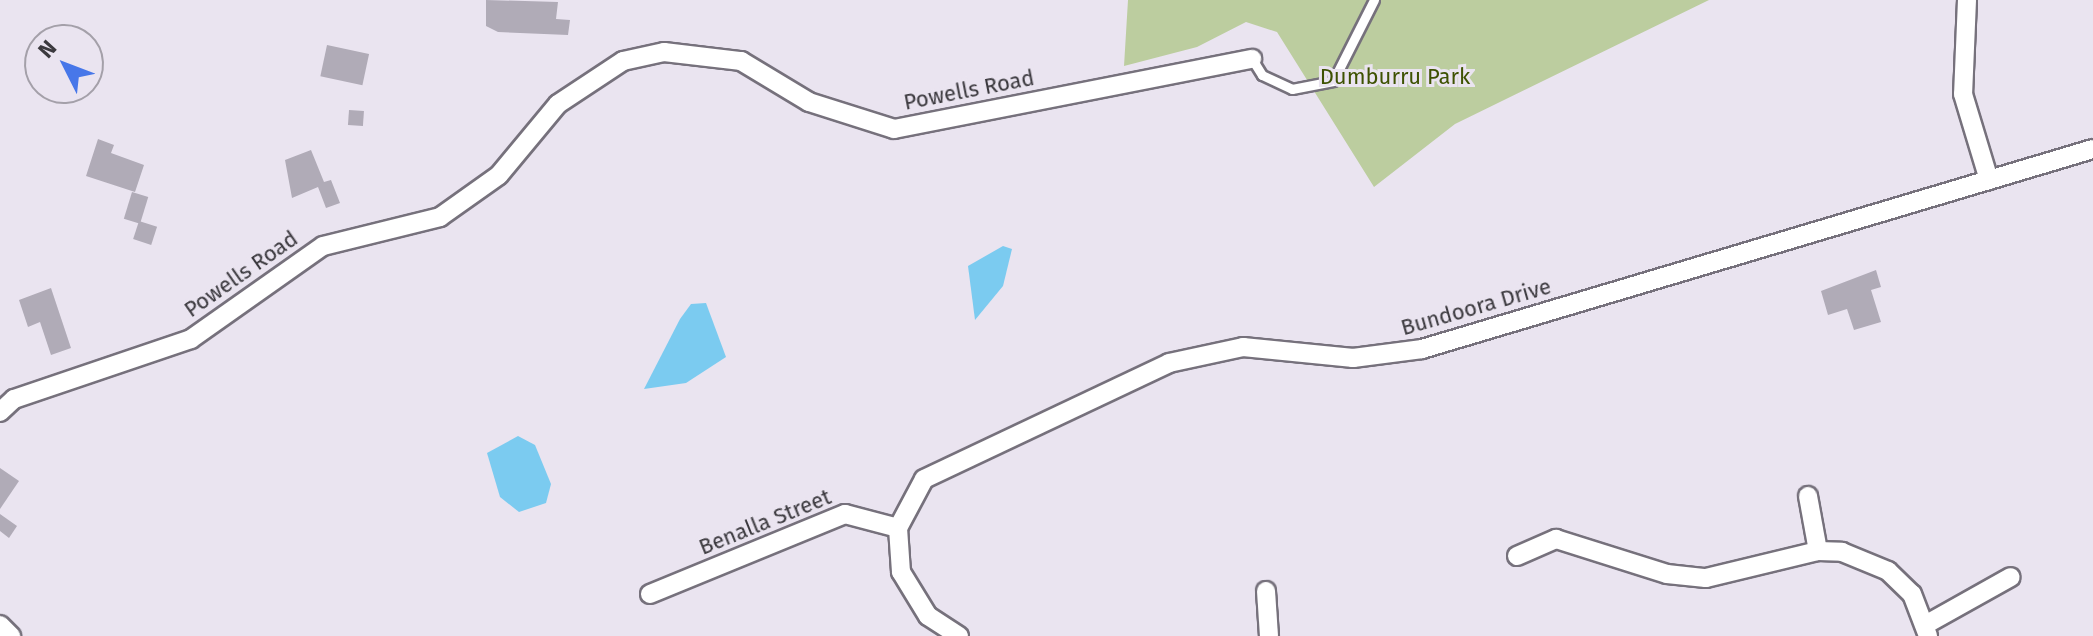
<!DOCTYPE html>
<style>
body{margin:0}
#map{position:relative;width:2093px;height:636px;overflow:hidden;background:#eae4f0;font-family:"Fira Sans",sans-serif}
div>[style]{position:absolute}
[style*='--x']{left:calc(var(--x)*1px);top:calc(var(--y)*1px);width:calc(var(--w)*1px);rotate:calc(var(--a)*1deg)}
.green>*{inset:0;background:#bccd9f}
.water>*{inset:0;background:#7bcbf0}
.building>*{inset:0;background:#b0abb7;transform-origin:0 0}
.roads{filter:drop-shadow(2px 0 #76717c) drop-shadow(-2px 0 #76717c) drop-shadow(0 2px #76717c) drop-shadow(0 -2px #76717c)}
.service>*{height:9px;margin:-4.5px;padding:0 4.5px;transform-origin:4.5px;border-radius:4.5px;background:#fff}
.minor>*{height:18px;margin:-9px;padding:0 9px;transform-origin:9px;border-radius:9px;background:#fff}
span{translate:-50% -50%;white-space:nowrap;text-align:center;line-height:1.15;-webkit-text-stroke:6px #eae4f0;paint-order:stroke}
.park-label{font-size:22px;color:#3e5202}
.street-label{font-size:22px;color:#3b393e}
.north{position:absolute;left:24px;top:24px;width:80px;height:80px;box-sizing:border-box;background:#eae4f0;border:2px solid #a4a0a9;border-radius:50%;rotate:312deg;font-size:22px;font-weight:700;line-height:32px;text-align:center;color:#3b393e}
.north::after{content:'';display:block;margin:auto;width:28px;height:36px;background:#4777e9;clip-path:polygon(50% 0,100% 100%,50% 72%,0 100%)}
</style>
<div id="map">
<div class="green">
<i style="clip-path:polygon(1128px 0,1709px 0,1455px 124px,1374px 187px,1277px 32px,1246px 22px,1197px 47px,1124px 66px)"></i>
</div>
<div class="water">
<i style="clip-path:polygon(1003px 246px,1012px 249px,1003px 286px,975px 320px,968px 266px)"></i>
<i style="clip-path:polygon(706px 303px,726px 357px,686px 383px,644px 389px,680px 319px,691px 304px)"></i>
<i style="clip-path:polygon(518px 436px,535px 445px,551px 484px,546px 503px,519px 512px,500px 497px,487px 453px)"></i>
</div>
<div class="building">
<i style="clip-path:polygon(486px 0,558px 2px,556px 19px,570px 20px,568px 35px,498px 32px,486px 26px)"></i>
<i style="left:327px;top:45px;width:43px;height:32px;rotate:12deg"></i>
<i style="left:349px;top:110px;width:15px;height:15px;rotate:4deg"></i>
<i style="clip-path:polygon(98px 139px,114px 145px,111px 153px,144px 165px,135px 192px,86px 176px)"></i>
<i style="clip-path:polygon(311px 150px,324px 182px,331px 180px,340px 203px,326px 208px,318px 187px,292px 198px,285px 160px)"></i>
<i style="left:132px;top:192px;width:17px;height:28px;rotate:17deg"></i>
<i style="left:139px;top:221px;width:19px;height:19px;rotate:18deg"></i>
<i style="clip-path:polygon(1876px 270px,1881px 287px,1871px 290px,1881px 322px,1854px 330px,1847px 309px,1828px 315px,1821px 291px)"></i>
<i style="clip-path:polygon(51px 288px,71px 348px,51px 355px,40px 322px,28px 327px,19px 300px)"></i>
<i style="clip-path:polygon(0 468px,19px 481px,0 509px)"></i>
<i style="clip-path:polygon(0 514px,17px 526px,9px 538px,0 531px)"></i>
</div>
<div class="roads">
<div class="service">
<i style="--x:1252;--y:59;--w:19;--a:58"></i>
<i style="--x:1262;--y:75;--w:33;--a:25"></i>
<i style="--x:1292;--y:89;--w:42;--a:-11"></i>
<i style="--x:1333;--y:81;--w:91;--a:-63.2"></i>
</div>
<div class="minor">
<i style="--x:1967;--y:0;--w:94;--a:92.4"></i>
<i style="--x:1963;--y:94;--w:90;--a:73.2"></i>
<i style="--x:0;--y:412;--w:19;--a:-43"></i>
<i style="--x:14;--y:399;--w:187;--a:-18.7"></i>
<i style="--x:191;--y:339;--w:161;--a:-35.2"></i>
<i style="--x:323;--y:246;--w:121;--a:-13.9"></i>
<i style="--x:440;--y:217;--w:72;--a:-35.4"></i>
<i style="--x:499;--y:175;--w:92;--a:-50.3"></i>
<i style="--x:558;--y:104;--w:78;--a:-33.5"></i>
<i style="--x:623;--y:61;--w:42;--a:-12.4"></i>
<i style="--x:664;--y:52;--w:78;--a:6.7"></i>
<i style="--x:741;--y:61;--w:79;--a:31.1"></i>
<i style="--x:809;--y:102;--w:89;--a:17.6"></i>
<i style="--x:894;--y:129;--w:365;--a:-11.1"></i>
<i style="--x:1808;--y:496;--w:56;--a:79.7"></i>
<i style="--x:1517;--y:556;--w:43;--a:-23.6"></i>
<i style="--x:1556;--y:539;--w:116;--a:17.5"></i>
<i style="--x:1667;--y:574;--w:39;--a:6"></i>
<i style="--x:1706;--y:578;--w:115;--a:-13.6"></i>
<i style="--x:1818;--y:551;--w:24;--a:2"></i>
<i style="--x:1842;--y:552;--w:50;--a:22.4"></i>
<i style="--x:1888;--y:571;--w:33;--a:44"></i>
<i style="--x:1912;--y:594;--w:45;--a:69.1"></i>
<i style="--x:1266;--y:591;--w:45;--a:86.2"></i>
<i style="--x:650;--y:594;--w:211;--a:-22.3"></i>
<i style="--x:845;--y:514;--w:55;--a:14.8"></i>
<i style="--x:0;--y:625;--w:16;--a:45"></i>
<i style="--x:1925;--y:625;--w:98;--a:-29.2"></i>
<i style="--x:959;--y:636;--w:37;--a:-147"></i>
<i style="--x:928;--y:616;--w:52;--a:-121.5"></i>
<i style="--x:901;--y:572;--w:44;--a:-93.9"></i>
<i style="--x:898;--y:528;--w:55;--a:-62"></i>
<i style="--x:924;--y:479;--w:271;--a:-25.3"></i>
<i style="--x:1169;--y:363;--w:76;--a:-12.2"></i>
<i style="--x:1243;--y:347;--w:111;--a:5.7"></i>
<i style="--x:1353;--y:358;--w:70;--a:-7.4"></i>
<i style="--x:1422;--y:349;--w:700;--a:-16.6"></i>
</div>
</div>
<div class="park-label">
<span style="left:1395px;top:77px">Dumburru Park</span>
</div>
<div class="street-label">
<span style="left:969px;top:90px;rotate:-11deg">Powells Road</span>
<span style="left:241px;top:274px;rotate:-35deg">Powells Road</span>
<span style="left:1476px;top:307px;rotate:-16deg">Bundoora Drive</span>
<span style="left:765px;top:522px;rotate:-22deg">Benalla Street</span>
</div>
<div class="north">N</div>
</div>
